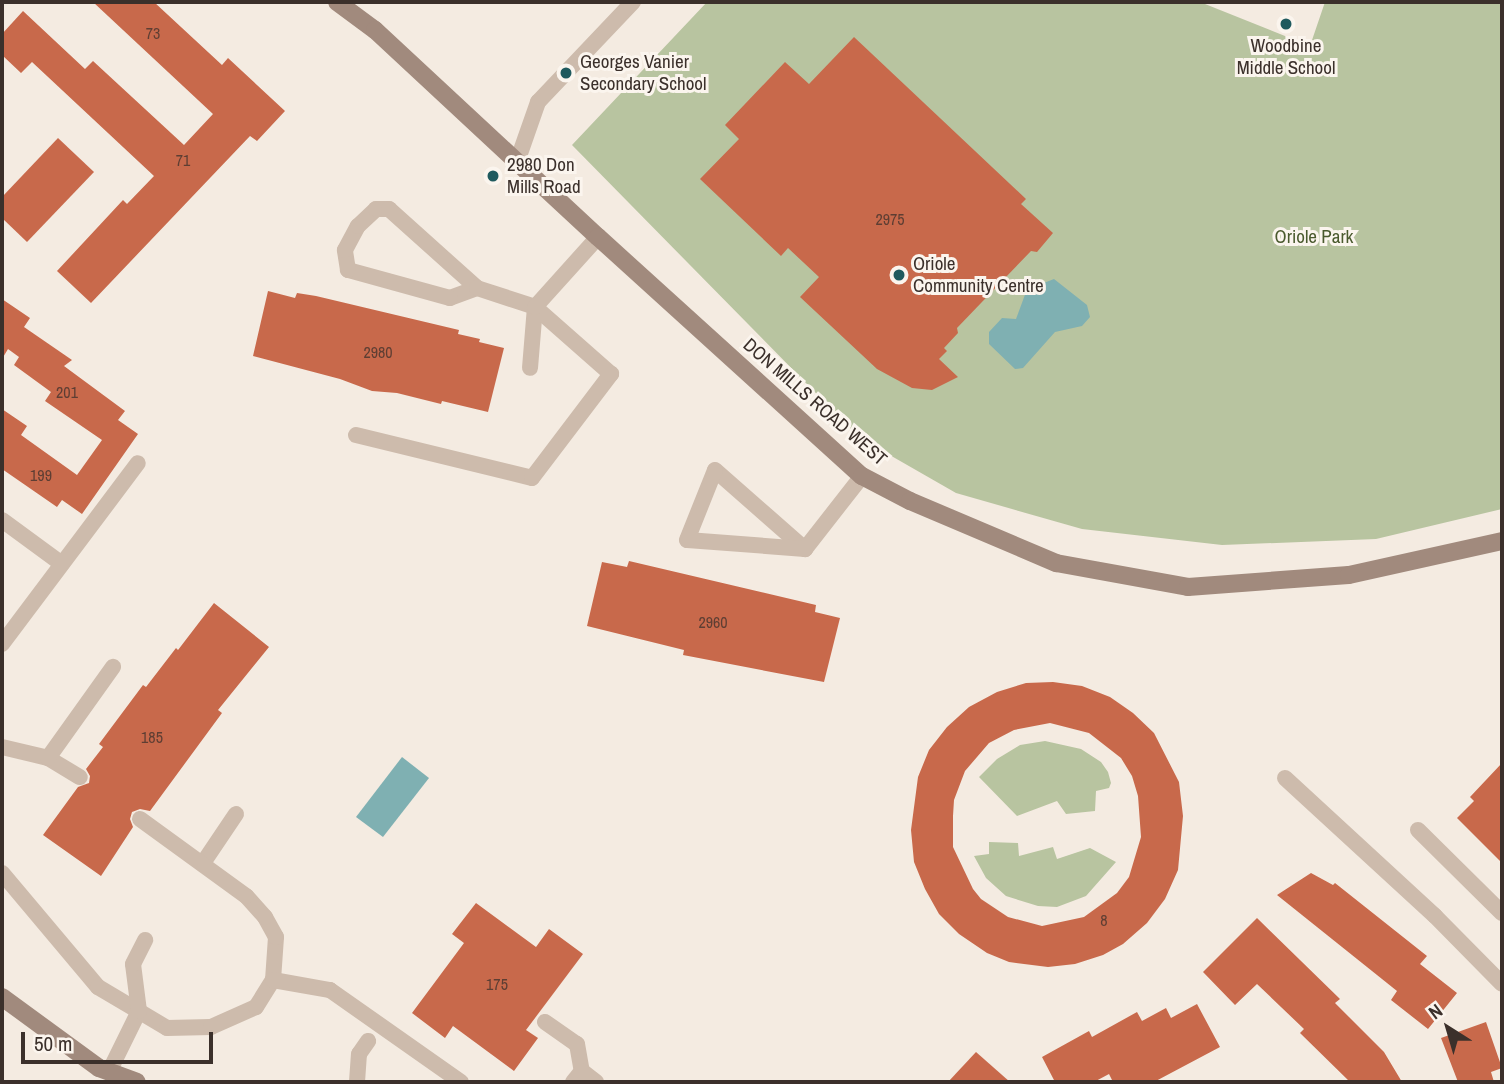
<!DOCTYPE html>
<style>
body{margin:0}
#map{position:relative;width:1504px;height:1084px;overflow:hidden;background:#f4ebe1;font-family:"Archivo Narrow",sans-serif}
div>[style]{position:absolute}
.green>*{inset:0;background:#b8c4a0}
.water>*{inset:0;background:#7fb0b2}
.building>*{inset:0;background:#c8694b}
.lane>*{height:16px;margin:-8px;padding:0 8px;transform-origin:8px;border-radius:8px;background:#cdbbac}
.secondary>*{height:18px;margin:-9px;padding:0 9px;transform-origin:9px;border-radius:9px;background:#a18a7d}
.dots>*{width:19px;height:19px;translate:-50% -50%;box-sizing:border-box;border:4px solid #fbf5ee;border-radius:50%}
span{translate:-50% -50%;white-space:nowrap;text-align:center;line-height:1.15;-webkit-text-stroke:6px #fbf5ee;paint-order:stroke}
.number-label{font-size:16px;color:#5e3e33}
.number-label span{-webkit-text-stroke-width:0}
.poi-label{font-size:19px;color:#3b302b}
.left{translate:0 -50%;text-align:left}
.park-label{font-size:19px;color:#4a5a2e}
.street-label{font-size:19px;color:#3b302b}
.frame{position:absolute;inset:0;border:4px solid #3b302b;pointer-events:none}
.north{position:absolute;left:1413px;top:993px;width:70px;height:70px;-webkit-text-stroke:5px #fbf5ee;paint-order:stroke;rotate:323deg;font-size:19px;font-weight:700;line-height:28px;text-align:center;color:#3b302b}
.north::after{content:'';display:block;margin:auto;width:24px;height:32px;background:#3b302b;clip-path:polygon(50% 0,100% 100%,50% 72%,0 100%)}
.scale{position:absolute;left:21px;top:1032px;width:192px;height:32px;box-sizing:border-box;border:4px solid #3b302b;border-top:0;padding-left:9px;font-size:21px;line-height:24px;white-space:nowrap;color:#3b302b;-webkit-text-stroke:5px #fbf5ee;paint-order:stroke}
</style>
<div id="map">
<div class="green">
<div style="clip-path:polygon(707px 2px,1200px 2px,1310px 46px,1325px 2px,1502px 2px,1502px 509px,1376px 539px,1222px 545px,1082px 529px,956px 493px,860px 438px,572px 145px)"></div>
<div style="clip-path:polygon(1045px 741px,1081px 749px,1101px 762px,1108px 772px,1111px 783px,1109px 788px,1096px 791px,1095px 811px,1066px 814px,1057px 801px,1017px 816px,979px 777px,997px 759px,1020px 745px)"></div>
<div style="clip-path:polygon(989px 842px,1018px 843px,1019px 856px,1053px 847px,1057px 859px,1090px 848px,1116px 862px,1086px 896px,1057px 907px,1038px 906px,1006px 896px,986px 878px,974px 856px,989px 854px)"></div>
</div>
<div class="water">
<div style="clip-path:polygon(1054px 279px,1087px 305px,1090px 317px,1082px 326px,1055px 332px,1023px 368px,1015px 369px,989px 344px,989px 332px,1002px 318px,1016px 319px,1026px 292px,1030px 293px,1036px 286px)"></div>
<div style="clip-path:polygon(402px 757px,429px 778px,383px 837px,356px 817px)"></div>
</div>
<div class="building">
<div style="clip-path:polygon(93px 2px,154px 2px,222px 65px,228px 58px,285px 111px,257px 141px,250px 136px,91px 303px,57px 271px,123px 200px,127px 204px,154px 176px,32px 62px,21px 73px,2px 55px,2px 34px,23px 11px,85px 69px,93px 61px,184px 145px,213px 114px)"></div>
<div style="clip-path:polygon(854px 37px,1026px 199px,1021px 204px,1053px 233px,1037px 252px,1031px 251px,957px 328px,958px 333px,944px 348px,947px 351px,939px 359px,958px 377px,932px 390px,912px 388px,877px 369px,800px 297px,819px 277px,788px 248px,781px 256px,700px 179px,739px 139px,725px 125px,785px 62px,809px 84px)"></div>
<div style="clip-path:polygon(58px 138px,94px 172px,27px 242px,2px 218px,2px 197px)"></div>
<div style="clip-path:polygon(268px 291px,295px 298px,297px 293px,316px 296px,459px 330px,458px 334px,480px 339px,479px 342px,504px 348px,488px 412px,442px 401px,441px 404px,397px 393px,372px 391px,340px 379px,253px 356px)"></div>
<div style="clip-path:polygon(2px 299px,30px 318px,24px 327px,72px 360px,64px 366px,125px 411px,118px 420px,138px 434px,82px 514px,62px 500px,57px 507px,2px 469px,2px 409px,27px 426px,21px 435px,77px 475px,102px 440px,45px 401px,51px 392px,14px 365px,19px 357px,8px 349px,2px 359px)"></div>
<div style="clip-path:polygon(629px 561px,816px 605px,815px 612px,840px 618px,824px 682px,683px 655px,684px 650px,587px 626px,602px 562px,627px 567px)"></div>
<div style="clip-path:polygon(214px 603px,269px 647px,218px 710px,222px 713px,150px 811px,140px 809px,132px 812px,130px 819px,133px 827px,101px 876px,43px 835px,78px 787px,89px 783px,90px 776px,86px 769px,103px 747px,99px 744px,143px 685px,146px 687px,176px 648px,178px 650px)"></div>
<div style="clip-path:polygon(evenodd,1053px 682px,1082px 686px,1110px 697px,1133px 713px,1154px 733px,1179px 782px,1183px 816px,1178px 870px,1165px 899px,1147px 923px,1123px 944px,1103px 955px,1075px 964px,1048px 967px,1009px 962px,987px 953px,959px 934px,939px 914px,925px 889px,914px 862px,911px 830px,918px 777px,929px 750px,947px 727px,969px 707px,997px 692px,1026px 683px,1053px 682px,1050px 723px,1089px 733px,1121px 758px,1132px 776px,1138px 796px,1141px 837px,1129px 877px,1117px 893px,1084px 917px,1042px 926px,1008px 917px,981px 899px,973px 889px,953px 847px,953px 816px,954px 800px,965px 771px,989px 743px,1014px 730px,1050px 723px)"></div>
<div style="clip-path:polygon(1502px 763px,1502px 863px,1457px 818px,1474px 801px,1470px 797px)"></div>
<div style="clip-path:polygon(1311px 873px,1333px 885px,1335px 883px,1427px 956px,1420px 964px,1457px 993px,1428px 1029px,1391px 1000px,1397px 991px,1277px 895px)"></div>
<div style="clip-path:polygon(476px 903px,536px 947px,549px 929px,583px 954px,526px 1030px,538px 1038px,514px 1071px,453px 1026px,445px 1038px,412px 1013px,464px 943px,452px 934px)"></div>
<div style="clip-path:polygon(1257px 918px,1340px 999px,1335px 1003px,1384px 1052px,1402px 1082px,1350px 1082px,1300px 1033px,1304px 1029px,1257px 984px,1235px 1005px,1203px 972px)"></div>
<div style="clip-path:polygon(1197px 1004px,1220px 1047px,1154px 1082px,1113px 1082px,1109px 1074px,1094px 1082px,1055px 1082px,1042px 1057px,1089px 1031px,1092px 1037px,1137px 1012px,1142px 1021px,1166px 1008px,1171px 1018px)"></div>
<div style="clip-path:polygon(1486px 1022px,1502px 1068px,1491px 1072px,1494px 1082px,1458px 1082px,1441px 1038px)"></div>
<div style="clip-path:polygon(976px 1052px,1010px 1082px,948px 1082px)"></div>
</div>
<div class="lane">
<div style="left:517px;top:162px;width:64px;rotate:-70.7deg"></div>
<div style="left:538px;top:102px;width:138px;rotate:-46.5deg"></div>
<div style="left:477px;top:288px;width:29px;rotate:160deg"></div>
<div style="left:450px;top:298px;width:106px;rotate:-164.6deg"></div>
<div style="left:348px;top:270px;width:20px;rotate:-99deg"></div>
<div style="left:345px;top:250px;width:27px;rotate:-62deg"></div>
<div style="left:358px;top:226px;width:25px;rotate:-43deg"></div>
<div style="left:376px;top:209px;width:13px"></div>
<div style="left:389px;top:209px;width:118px;rotate:41.9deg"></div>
<div style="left:477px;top:288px;width:61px;rotate:18.1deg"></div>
<div style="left:535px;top:307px;width:61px;rotate:94.7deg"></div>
<div style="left:356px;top:435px;width:181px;rotate:13.7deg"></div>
<div style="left:532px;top:478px;width:131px;rotate:-52.8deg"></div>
<div style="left:611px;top:374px;width:101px;rotate:-138.6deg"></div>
<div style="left:535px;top:307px;width:94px;rotate:-48deg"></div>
<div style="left:715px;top:470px;width:120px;rotate:41.3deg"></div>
<div style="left:805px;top:549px;width:118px;rotate:-175.6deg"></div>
<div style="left:687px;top:540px;width:75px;rotate:-68.2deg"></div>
<div style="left:2px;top:520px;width:74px;rotate:36.3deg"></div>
<div style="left:805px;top:549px;width:93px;rotate:-52deg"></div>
<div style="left:2px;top:644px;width:226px;rotate:-53.1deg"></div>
<div style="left:2px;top:747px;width:47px;rotate:13.4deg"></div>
<div style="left:48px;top:758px;width:37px;rotate:31deg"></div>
<div style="left:48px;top:758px;width:112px;rotate:-54.5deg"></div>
<div style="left:1285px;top:778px;width:204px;rotate:42.6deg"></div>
<div style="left:1435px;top:916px;width:95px;rotate:45.4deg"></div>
<div style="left:1418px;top:830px;width:118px;rotate:44.7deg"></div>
<div style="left:203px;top:863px;width:59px;rotate:-56deg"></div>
<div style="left:2px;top:873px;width:149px;rotate:49.9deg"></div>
<div style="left:98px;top:987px;width:80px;rotate:30.7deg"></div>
<div style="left:167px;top:1028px;width:44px;rotate:-1.3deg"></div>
<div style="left:211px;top:1027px;width:49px;rotate:-24deg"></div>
<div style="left:256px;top:1007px;width:32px;rotate:-58deg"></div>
<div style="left:273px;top:980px;width:43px;rotate:-86deg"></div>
<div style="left:276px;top:937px;width:23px;rotate:-119deg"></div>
<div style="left:265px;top:917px;width:28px;rotate:-132deg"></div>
<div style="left:246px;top:896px;width:131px;rotate:-144deg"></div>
<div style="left:273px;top:980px;width:58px;rotate:10deg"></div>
<div style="left:330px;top:990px;width:160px;rotate:35.1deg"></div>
<div style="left:545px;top:1022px;width:39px;rotate:35deg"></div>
<div style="left:577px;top:1044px;width:27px;rotate:80deg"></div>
<div style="left:109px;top:1072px;width:68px;rotate:-63.8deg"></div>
<div style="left:139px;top:1011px;width:47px;rotate:-97.3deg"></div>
<div style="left:133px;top:964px;width:27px;rotate:-63deg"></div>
<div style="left:357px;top:1082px;width:28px;rotate:-86deg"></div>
<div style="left:359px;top:1054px;width:16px;rotate:-55deg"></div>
<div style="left:573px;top:1082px;width:14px;rotate:-51deg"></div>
<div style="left:582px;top:1071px;width:18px;rotate:38deg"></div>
</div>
<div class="secondary">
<div style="left:337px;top:2px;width:47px;rotate:36.4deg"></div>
<div style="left:375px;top:30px;width:304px;rotate:42.9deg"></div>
<div style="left:598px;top:237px;width:356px;rotate:42.2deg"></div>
<div style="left:862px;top:476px;width:54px;rotate:27.5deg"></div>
<div style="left:910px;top:501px;width:159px;rotate:23deg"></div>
<div style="left:1056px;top:563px;width:134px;rotate:10.3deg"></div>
<div style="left:1188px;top:587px;width:161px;rotate:-4.3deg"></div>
<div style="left:1349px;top:575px;width:157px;rotate:-12.5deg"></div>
<div style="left:2px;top:997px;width:120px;rotate:36.2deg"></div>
<div style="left:99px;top:1068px;width:40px;rotate:20.2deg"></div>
</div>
<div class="dots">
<div style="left:1286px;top:24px;background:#1f5a5e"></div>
<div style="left:566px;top:73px;background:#1f5a5e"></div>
<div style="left:493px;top:176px;background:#1f5a5e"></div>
<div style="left:899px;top:275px;background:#1f5a5e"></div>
</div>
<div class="number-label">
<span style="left:153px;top:33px">73</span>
<span style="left:183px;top:160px">71</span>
<span style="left:890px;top:219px">2975</span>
<span style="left:378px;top:352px">2980</span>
<span style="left:67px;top:392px">201</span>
<span style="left:41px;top:475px">199</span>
<span style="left:713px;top:622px">2960</span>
<span style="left:152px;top:737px">185</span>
<span style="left:1104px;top:920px">8</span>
<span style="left:497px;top:984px">175</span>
</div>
<div class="poi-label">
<span style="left:1286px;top:57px">Woodbine<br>Middle School</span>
<span class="left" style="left:580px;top:73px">Georges Vanier<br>Secondary School</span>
<span class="left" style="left:507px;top:176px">2980 Don<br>Mills Road</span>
<span class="left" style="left:913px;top:275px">Oriole<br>Community Centre</span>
</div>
<div class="park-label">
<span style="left:1314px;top:237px">Oriole Park</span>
</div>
<div class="street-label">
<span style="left:815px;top:402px;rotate:41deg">DON MILLS ROAD WEST</span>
</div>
<div class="frame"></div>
<div class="north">N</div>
<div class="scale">50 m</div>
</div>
